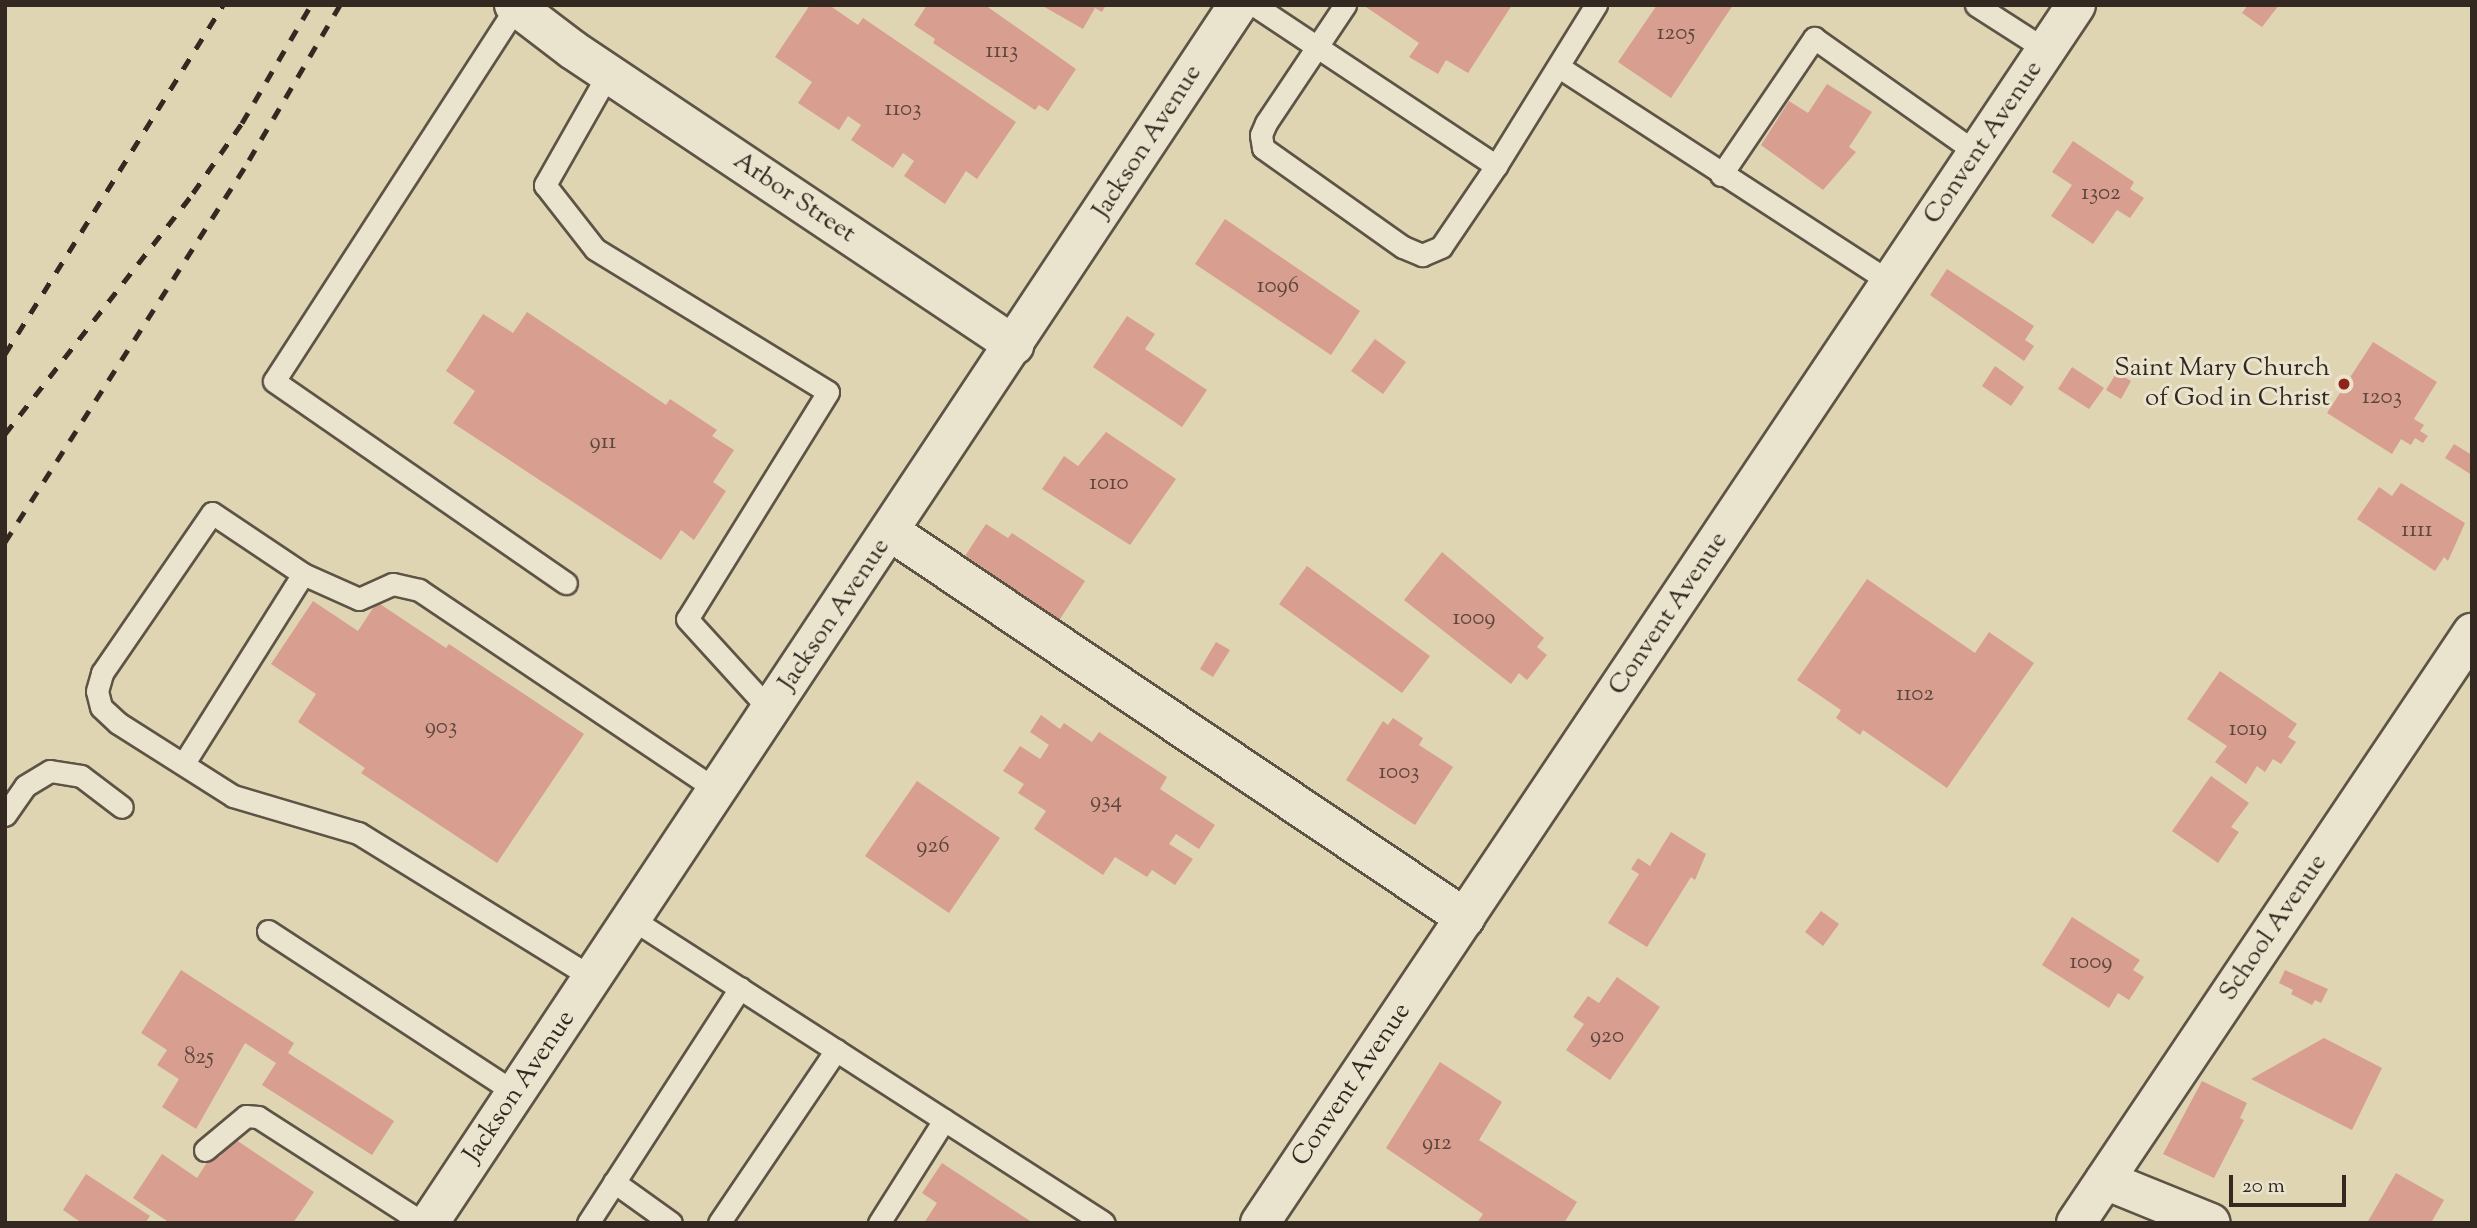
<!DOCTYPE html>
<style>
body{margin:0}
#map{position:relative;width:2477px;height:1228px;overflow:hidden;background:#dfd5b3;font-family:"Sorts Mill Goudy",serif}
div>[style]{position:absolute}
.building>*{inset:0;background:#d89e90}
.roads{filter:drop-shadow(2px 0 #5e5446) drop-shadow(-2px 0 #5e5446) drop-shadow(0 2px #5e5446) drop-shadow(0 -2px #5e5446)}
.lane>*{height:21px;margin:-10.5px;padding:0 10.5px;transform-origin:10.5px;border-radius:10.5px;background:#eae4ce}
.street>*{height:38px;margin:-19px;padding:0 19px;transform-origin:19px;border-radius:19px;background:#eae4ce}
.secondary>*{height:38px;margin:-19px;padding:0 19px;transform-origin:19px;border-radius:19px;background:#eae4ce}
.rail>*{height:5px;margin-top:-2.5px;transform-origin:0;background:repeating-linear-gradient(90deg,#332921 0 12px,transparent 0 24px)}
.dots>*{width:19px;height:19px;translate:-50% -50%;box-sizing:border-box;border:4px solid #eae4ce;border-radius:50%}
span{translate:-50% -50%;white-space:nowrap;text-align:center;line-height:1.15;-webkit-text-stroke:6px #eae4ce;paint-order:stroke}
.number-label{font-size:23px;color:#5c463d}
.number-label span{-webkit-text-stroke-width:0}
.street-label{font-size:26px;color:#332921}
.poi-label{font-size:26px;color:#332921}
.right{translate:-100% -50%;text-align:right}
.frame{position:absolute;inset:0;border:7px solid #332921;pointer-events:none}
.scale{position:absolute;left:2229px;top:1175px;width:117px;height:32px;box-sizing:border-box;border:4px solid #332921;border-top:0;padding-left:9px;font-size:21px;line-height:24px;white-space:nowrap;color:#332921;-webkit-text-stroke:5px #eae4ce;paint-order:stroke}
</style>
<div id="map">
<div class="building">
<div style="clip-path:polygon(810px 5px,829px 5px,858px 25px,863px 18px,1016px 122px,977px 179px,966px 171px,945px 204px,904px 176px,914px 161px,903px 153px,893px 168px,851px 140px,861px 125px,848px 116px,839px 130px,798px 103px,812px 82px,775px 57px)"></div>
<div style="clip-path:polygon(927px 5px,985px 5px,1076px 69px,1048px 111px,1039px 105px,1035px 110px,933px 43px,935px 39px,914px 25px)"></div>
<div style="clip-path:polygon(1041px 5px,1106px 5px,1102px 12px,1095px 8px,1083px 29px)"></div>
<div style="clip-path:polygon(1363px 5px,1512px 5px,1468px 73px,1446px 60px,1438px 74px,1409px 57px,1419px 43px)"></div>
<div style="clip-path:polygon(1657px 5px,1733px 5px,1671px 98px,1618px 62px)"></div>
<div style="clip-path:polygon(2248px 5px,2279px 5px,2262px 27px,2242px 13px)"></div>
<div style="clip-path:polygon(1827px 84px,1872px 112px,1849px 147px,1856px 152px,1823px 190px,1761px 145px,1789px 101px,1808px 113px)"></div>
<div style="clip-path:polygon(2073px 141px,2134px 182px,2130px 189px,2144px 198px,2130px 218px,2117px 210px,2093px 244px,2051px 216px,2072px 185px,2052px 172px)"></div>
<div style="clip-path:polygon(1225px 219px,1360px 311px,1331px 355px,1195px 264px)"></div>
<div style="clip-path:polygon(1947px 269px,2034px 326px,2025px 340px,2034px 346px,2024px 361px,1930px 295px)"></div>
<div style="clip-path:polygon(527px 312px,666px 405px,670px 399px,717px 430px,712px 436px,734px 450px,713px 482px,726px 491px,694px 540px,681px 530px,661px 560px,453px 423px,475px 391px,446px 371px,483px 314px,513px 333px)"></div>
<div style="clip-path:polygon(1127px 316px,1155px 334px,1145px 349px,1207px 390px,1182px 427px,1093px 367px)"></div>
<div style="clip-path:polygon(1375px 339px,1406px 362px,1383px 394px,1351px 371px)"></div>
<div style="clip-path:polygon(2373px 342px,2437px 382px,2414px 419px,2424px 425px,2420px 431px,2428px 436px,2423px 443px,2415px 438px,2411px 445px,2401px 439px,2392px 454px,2327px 413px)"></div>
<div style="clip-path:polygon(1995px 366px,2024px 387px,2011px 406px,1982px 386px)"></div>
<div style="clip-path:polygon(2072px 367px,2104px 388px,2089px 409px,2058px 389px)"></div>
<div style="clip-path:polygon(2117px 372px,2131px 381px,2121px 399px,2106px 390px)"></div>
<div style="clip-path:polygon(1106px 432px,1176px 479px,1130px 545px,1042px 489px,1064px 456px,1078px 466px)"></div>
<div style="clip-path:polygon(2454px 444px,2472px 455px,2472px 475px,2445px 458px)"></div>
<div style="clip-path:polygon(2401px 483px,2465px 523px,2448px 561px,2444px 557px,2435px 571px,2357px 519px,2379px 487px,2392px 496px)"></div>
<div style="clip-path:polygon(986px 524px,1008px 538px,1012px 533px,1085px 581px,1056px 625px,982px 576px,987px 570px,965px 556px)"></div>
<div style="clip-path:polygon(1442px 552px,1544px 638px,1537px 647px,1547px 655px,1527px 680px,1519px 673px,1511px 684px,1404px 600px)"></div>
<div style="clip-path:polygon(1307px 566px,1430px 656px,1402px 693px,1279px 604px)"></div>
<div style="clip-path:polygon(1867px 579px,1975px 653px,1989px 632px,2034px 663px,1947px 788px,1863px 730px,1860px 735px,1836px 718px,1841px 710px,1797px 680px)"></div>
<div style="clip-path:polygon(313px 601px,358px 631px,377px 602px,446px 648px,449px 644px,584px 734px,497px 863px,361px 773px,365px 768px,298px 722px,316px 694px,271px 664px)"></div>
<div style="clip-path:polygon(1216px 642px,1230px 650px,1213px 677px,1200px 669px)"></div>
<div style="clip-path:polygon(2220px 671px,2297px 724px,2288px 737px,2296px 742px,2281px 764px,2273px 759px,2265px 772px,2257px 766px,2246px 784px,2215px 762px,2227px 746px,2187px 719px)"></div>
<div style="clip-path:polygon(1041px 715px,1060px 729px,1064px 723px,1092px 742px,1099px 732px,1167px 777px,1160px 789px,1215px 825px,1199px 849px,1176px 834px,1169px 844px,1193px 859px,1175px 885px,1152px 870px,1147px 877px,1115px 857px,1103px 875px,1034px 829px,1046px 811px,1018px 793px,1024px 784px,1003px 771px,1020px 746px,1040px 759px,1049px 745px,1030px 732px)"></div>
<div style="clip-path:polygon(1393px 718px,1423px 738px,1419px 745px,1453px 767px,1415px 825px,1346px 780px,1383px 721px,1388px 725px)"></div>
<div style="clip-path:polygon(2211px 776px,2249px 803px,2231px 827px,2239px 832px,2218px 863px,2172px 831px)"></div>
<div style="clip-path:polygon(917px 781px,1000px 838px,949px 913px,865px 856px)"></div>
<div style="clip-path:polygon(1671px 832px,1706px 854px,1695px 880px,1691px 877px,1647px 947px,1608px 923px,1639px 874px,1631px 869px,1638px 858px,1650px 866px)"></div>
<div style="clip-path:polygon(1821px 911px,1839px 924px,1823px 946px,1805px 932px)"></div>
<div style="clip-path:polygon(2072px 917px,2140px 960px,2133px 970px,2144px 977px,2129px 1000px,2118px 993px,2109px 1008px,2042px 965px)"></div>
<div style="clip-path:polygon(181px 970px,294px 1043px,288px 1053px,394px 1121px,372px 1155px,262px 1085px,276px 1063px,245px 1043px,196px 1129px,162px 1107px,179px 1079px,157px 1065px,167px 1050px,141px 1033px)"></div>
<div style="clip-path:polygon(2285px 970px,2328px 989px,2321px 1003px,2315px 1000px,2312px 1005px,2291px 994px,2293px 990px,2279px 983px)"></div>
<div style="clip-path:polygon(1617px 977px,1660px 1007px,1610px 1080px,1566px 1050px,1584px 1024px,1573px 1017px,1588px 996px,1599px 1003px)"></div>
<div style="clip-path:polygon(2324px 1038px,2382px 1068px,2352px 1130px,2251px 1079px)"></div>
<div style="clip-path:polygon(1440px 1062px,1502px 1102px,1479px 1140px,1577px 1202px,1564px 1223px,1477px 1223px,1483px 1214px,1386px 1148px)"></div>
<div style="clip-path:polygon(2202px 1081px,2247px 1103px,2240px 1118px,2244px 1120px,2214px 1178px,2163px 1154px)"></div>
<div style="clip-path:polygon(233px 1138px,314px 1192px,293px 1223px,170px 1223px,133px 1198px,162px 1154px,197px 1178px,213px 1153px,220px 1157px)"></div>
<div style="clip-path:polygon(942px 1163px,1033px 1223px,924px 1223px,937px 1203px,922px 1193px)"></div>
<div style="clip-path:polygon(2396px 1173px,2444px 1200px,2431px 1223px,2367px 1223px)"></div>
<div style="clip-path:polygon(86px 1174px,150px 1216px,145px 1223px,82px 1223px,63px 1210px)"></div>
</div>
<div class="roads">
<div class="lane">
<div style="left:1254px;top:5px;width:291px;rotate:33.6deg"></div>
<div style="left:1496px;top:166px;width:190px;rotate:-58.2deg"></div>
<div style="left:1345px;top:5px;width:142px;rotate:123.8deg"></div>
<div style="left:1266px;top:123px;width:13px;rotate:113deg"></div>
<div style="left:1261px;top:135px;width:13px;rotate:81deg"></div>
<div style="left:1263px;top:148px;width:171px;rotate:35.3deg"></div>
<div style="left:1403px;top:247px;width:21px;rotate:23deg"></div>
<div style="left:1422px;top:255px;width:21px;rotate:-23deg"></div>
<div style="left:1441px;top:247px;width:98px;rotate:-55.8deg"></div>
<div style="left:1976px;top:5px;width:83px;rotate:32.7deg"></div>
<div style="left:516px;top:7px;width:445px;rotate:122.9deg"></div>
<div style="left:274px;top:381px;width:355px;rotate:34.7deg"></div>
<div style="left:1559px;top:67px;width:396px;rotate:33deg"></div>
<div style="left:608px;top:74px;width:128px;rotate:119.6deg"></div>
<div style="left:545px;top:185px;width:81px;rotate:52deg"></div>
<div style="left:595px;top:249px;width:273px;rotate:31.5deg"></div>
<div style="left:828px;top:392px;width:267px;rotate:121.8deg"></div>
<div style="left:687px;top:619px;width:125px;rotate:47.6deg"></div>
<div style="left:1721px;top:175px;width:166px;rotate:-55.8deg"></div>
<div style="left:1814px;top:38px;width:199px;rotate:35.2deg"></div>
<div style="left:184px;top:763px;width:223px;rotate:-57.8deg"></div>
<div style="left:5px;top:815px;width:35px;rotate:-55deg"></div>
<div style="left:25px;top:786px;width:29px;rotate:-31deg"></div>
<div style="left:50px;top:771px;width:31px;rotate:9deg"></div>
<div style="left:81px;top:776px;width:51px;rotate:37.1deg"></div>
<div style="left:632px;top:919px;width:561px;rotate:32.78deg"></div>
<div style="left:268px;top:931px;width:296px;rotate:33.2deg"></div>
<div style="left:593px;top:978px;width:276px;rotate:-148.3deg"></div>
<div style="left:358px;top:833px;width:130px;rotate:-163.5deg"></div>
<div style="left:233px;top:796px;width:136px;rotate:-147.6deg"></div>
<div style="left:118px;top:723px;width:23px;rotate:-137deg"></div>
<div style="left:101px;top:707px;width:16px;rotate:-104deg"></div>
<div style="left:97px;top:691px;width:19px;rotate:-74deg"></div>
<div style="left:102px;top:673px;width:194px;rotate:-55.5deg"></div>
<div style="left:212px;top:513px;width:110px;rotate:33.8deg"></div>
<div style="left:303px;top:574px;width:61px;rotate:24.1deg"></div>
<div style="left:359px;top:599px;width:37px;rotate:-24deg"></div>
<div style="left:393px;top:584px;width:27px;rotate:13deg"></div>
<div style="left:419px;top:590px;width:360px;rotate:33.9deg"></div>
<div style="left:205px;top:1150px;width:53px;rotate:-39.7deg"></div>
<div style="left:246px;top:1116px;width:12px;rotate:5deg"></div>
<div style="left:258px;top:1117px;width:196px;rotate:32.7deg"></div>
<div style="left:614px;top:1182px;width:70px;rotate:35.7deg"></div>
<div style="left:588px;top:1223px;width:280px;rotate:-57.1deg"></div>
<div style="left:719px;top:1223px;width:209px;rotate:-55.9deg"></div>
<div style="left:879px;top:1223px;width:122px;rotate:-57.7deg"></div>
</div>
<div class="street">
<div style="left:514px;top:5px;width:74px;rotate:37.3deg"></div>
<div style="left:573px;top:50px;width:531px;rotate:33.78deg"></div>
<div style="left:891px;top:532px;width:692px;rotate:33.92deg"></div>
<div style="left:2105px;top:1180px;width:114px;rotate:22.1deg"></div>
<div style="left:2076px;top:1223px;width:711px;rotate:-56.13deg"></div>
</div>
<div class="secondary">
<div style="left:429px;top:1223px;width:1462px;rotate:-56.41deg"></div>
<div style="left:1260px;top:1223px;width:1466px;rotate:-56.18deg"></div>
</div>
</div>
<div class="rail">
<div style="left:5px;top:354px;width:411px;rotate:-58deg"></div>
<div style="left:5px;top:434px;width:306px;rotate:-52deg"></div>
<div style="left:193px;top:193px;width:85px;rotate:-55deg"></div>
<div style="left:242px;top:123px;width:137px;rotate:-59.7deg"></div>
<div style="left:5px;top:542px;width:453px;rotate:-57.4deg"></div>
<div style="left:249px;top:160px;width:180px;rotate:-59.6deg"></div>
</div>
<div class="dots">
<div style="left:2344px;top:384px;background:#8f2418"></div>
</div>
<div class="number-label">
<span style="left:1676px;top:34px">1205</span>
<span style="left:1002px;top:52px">1113</span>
<span style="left:903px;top:110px">1103</span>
<span style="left:2101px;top:194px">1302</span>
<span style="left:1278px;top:287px">1096</span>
<span style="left:2382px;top:398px">1203</span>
<span style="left:603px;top:443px">911</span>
<span style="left:1109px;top:484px">1010</span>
<span style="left:2417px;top:531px">1111</span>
<span style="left:1474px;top:619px">1009</span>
<span style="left:1915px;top:695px">1102</span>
<span style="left:441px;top:728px">903</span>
<span style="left:2248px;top:730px">1019</span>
<span style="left:1399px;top:773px">1003</span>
<span style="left:1106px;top:802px">934</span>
<span style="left:933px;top:847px">926</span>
<span style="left:2091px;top:963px">1009</span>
<span style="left:1607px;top:1037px">920</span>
<span style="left:199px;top:1058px">825</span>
<span style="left:1437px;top:1144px">912</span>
</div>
<div class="street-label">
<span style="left:1148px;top:142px;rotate:-57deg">Jackson Avenue</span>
<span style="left:1984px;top:143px;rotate:-56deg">Convent Avenue</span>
<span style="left:794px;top:198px;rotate:34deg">Arbor Street</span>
<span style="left:1669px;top:614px;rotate:-56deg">Convent Avenue</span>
<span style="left:835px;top:615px;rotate:-56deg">Jackson Avenue</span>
<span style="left:2274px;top:928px;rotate:-56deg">School Avenue</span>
<span style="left:1352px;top:1085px;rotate:-56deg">Convent Avenue</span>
<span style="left:520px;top:1087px;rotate:-56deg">Jackson Avenue</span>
</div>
<div class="poi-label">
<span class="right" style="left:2330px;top:384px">Saint Mary Church<br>of God in Christ</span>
</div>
<div class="frame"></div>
<div class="scale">20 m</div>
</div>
